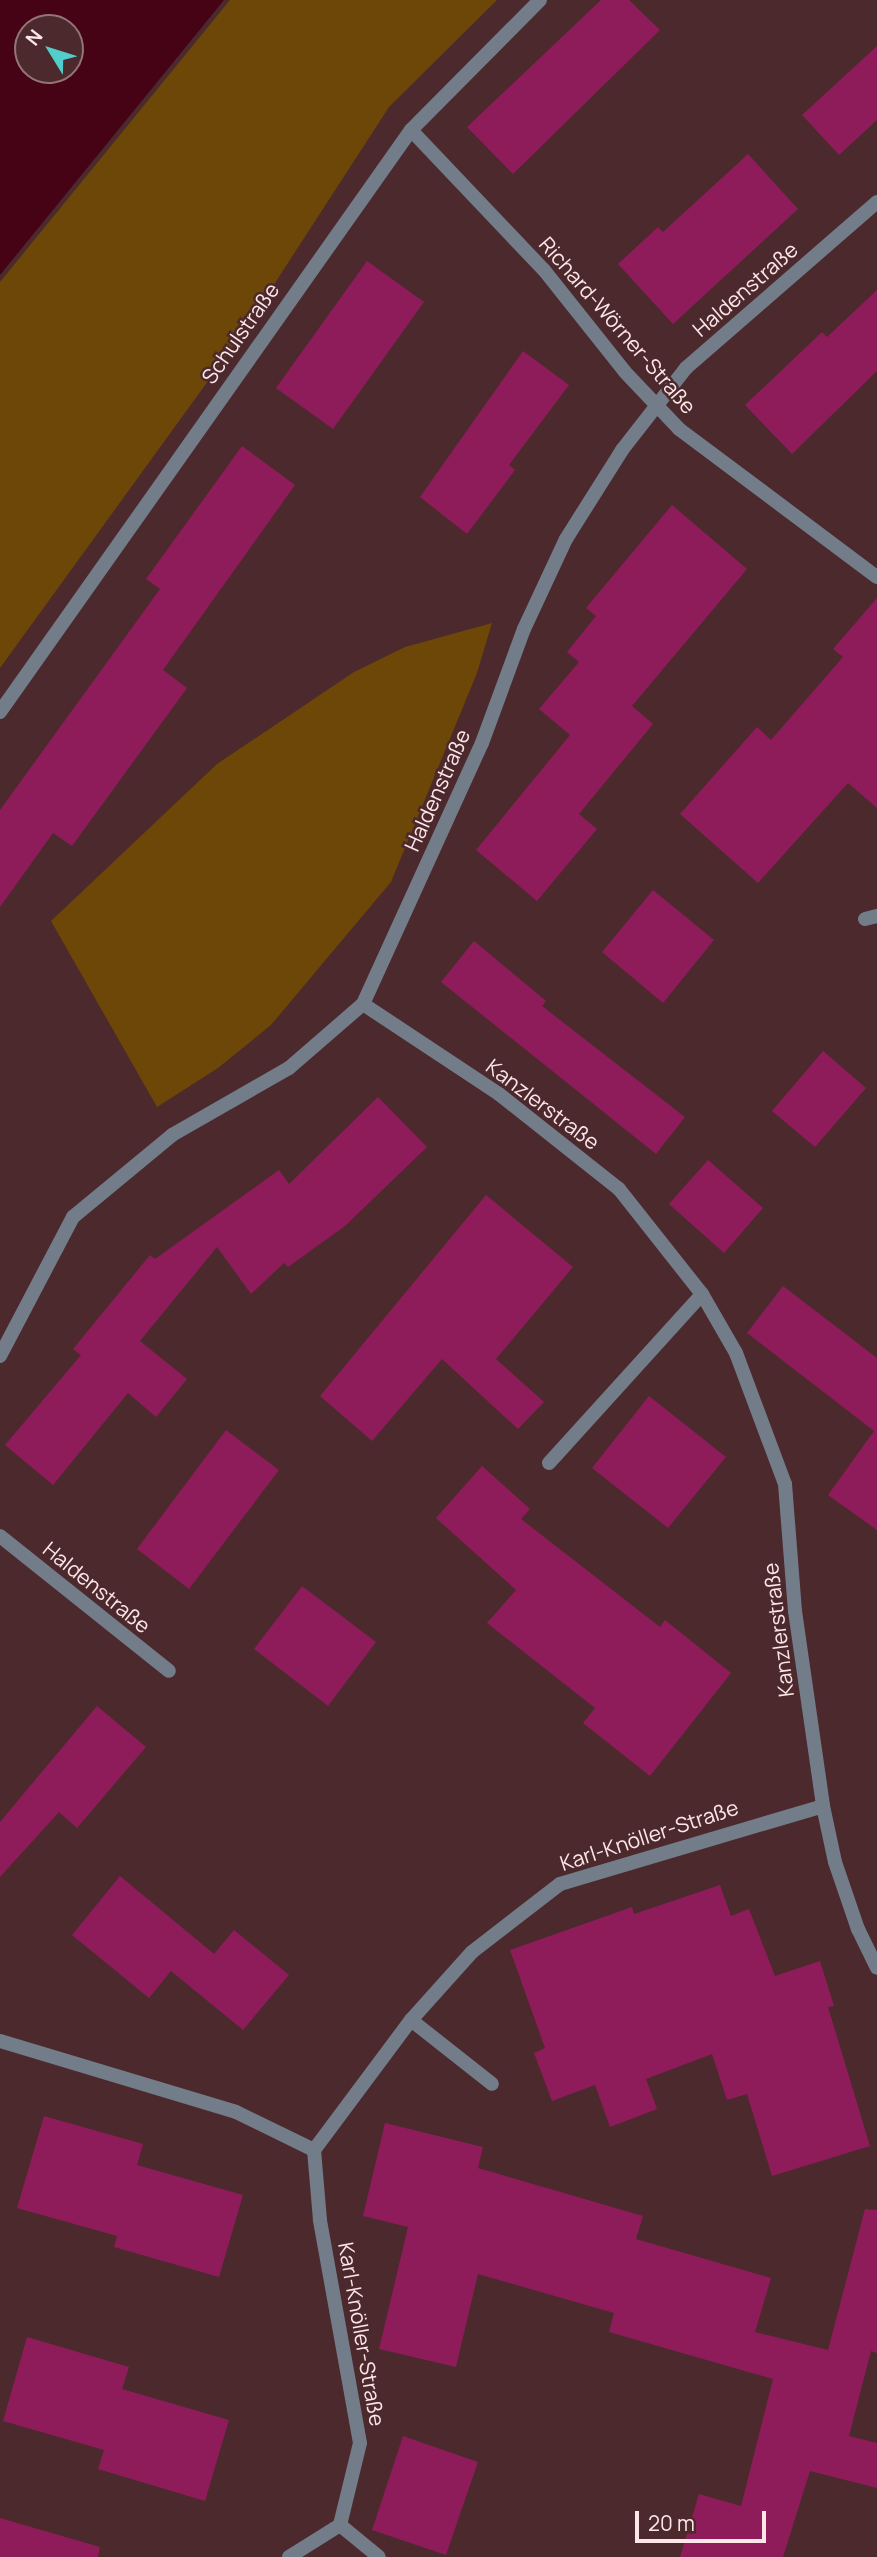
<!DOCTYPE html>
<meta charset="utf-8">
<style>
body{margin:0}
#map{position:relative;width:877px;height:2557px;overflow:hidden;background:#4b292d;font-family:Manrope,sans-serif}
div>[style]{position:absolute}
.green>*{inset:0;background:#6d4707}
.water>*{inset:0;background:#450315}
.building>*{inset:0;background:#8f1c5a}
.street>*{height:14px;margin:-7px;padding:0 7px;transform-origin:7px;border-radius:7px;background:#737d8a}
span{translate:-50% -50%;white-space:nowrap;text-align:center;line-height:1.15;-webkit-text-stroke:5px #4b292d;paint-order:stroke}
.street-label{font-size:21px;color:#fee6e8}
.north{position:absolute;left:14px;top:14px;width:70px;height:70px;box-sizing:border-box;background:#4b292d;border:2px solid #937578;border-radius:50%;rotate:308deg;font-size:19px;font-weight:700;line-height:28px;text-align:center;color:#fee6e8}
.north::after{content:'';display:block;margin:auto;width:24px;height:32px;background:#53cdca;clip-path:polygon(50% 0,100% 100%,50% 72%,0 100%)}
.scale{position:absolute;left:635px;top:2511px;width:131px;height:32px;box-sizing:border-box;border:4px solid #fee6e8;border-top:0;padding-left:9px;font-size:21px;line-height:24px;white-space:nowrap;color:#fee6e8;-webkit-text-stroke:5px #4b292d;paint-order:stroke}
</style>
<div id="map">
<div class="green">
<div style="clip-path:polygon(230px 0,497px 0,389px 107px,240px 337px,0 668px,0 282px)"></div>
<div style="clip-path:polygon(492px 623px,477px 673px,391px 882px,271px 1025px,218px 1068px,157px 1107px,51px 921px,217px 764px,354px 672px,405px 647px)"></div>
</div>
<div class="water">
<div style="clip-path:polygon(evenodd,0 0,224px 0,0 275px,0 0,28px 28px,70px 28px,70px 70px,28px 70px,28px 28px)"></div>
</div>
<div class="building">
<div style="clip-path:polygon(601px 0,629px 0,660px 30px,513px 174px,467px 127px)"></div>
<div style="clip-path:polygon(877px 46px,877px 120px,839px 155px,802px 115px)"></div>
<div style="clip-path:polygon(748px 154px,798px 209px,673px 324px,618px 264px,658px 227px,663px 232px)"></div>
<div style="clip-path:polygon(367px 261px,424px 302px,333px 429px,276px 388px)"></div>
<div style="clip-path:polygon(877px 290px,877px 371px,792px 454px,745px 405px,822px 332px,827px 337px)"></div>
<div style="clip-path:polygon(523px 351px,569px 385px,509px 465px,515px 470px,467px 534px,420px 497px)"></div>
<div style="clip-path:polygon(242px 446px,295px 485px,163px 670px,187px 688px,72px 846px,53px 833px,0 907px,0 810px,160px 589px,146px 579px)"></div>
<div style="clip-path:polygon(672px 505px,747px 569px,632px 706px,653px 724px,579px 814px,597px 829px,537px 901px,476px 850px,570px 735px,539px 709px,579px 662px,567px 652px,596px 616px,586px 608px)"></div>
<div style="clip-path:polygon(877px 598px,877px 808px,848px 783px,758px 883px,680px 814px,757px 727px,771px 740px,843px 657px,833px 649px)"></div>
<div style="clip-path:polygon(653px 890px,714px 940px,663px 1003px,602px 952px)"></div>
<div style="clip-path:polygon(474px 941px,546px 1001px,542px 1006px,685px 1117px,656px 1154px,441px 982px)"></div>
<div style="clip-path:polygon(823px 1051px,866px 1088px,815px 1147px,772px 1111px)"></div>
<div style="clip-path:polygon(378px 1097px,427px 1147px,345px 1226px,288px 1267px,284px 1263px,251px 1294px,217px 1247px,140px 1341px,187px 1379px,156px 1417px,128px 1393px,53px 1485px,5px 1445px,81px 1355px,73px 1349px,150px 1255px,155px 1259px,279px 1170px,289px 1184px)"></div>
<div style="clip-path:polygon(708px 1160px,763px 1208px,724px 1253px,669px 1204px)"></div>
<div style="clip-path:polygon(486px 1195px,573px 1267px,496px 1359px,544px 1402px,518px 1429px,442px 1359px,372px 1441px,320px 1396px)"></div>
<div style="clip-path:polygon(783px 1286px,877px 1358px,877px 1530px,828px 1495px,874px 1431px,747px 1333px)"></div>
<div style="clip-path:polygon(649px 1396px,726px 1457px,668px 1528px,592px 1468px)"></div>
<div style="clip-path:polygon(226px 1430px,279px 1470px,189px 1589px,137px 1549px)"></div>
<div style="clip-path:polygon(482px 1466px,530px 1509px,521px 1519px,660px 1627px,665px 1620px,731px 1673px,650px 1776px,583px 1723px,595px 1708px,487px 1623px,516px 1590px,436px 1518px)"></div>
<div style="clip-path:polygon(302px 1586px,376px 1642px,328px 1706px,254px 1649px)"></div>
<div style="clip-path:polygon(97px 1706px,146px 1747px,77px 1828px,59px 1812px,0 1877px,0 1822px)"></div>
<div style="clip-path:polygon(120px 1876px,214px 1954px,234px 1930px,289px 1975px,243px 2030px,171px 1971px,149px 1998px,72px 1935px)"></div>
<div style="clip-path:polygon(720px 1885px,731px 1916px,749px 1909px,775px 1976px,820px 1961px,834px 2006px,828px 2007px,870px 2146px,772px 2176px,747px 2094px,727px 2100px,712px 2054px,646px 2079px,657px 2109px,610px 2127px,595px 2085px,552px 2101px,534px 2053px,545px 2048px,510px 1950px,632px 1907px,634px 1914px)"></div>
<div style="clip-path:polygon(44px 2116px,143px 2144px,137px 2165px,243px 2195px,219px 2277px,114px 2247px,117px 2236px,17px 2208px)"></div>
<div style="clip-path:polygon(385px 2123px,483px 2147px,478px 2168px,643px 2216px,636px 2239px,771px 2278px,755px 2332px,828px 2350px,865px 2209px,877px 2210px,877px 2353px,871px 2351px,849px 2436px,877px 2443px,877px 2488px,810px 2471px,783px 2557px,680px 2557px,699px 2494px,741px 2506px,773px 2379px,609px 2332px,614px 2313px,478px 2274px,456px 2367px,379px 2349px,408px 2227px,363px 2216px)"></div>
<div style="clip-path:polygon(27px 2337px,129px 2367px,122px 2389px,229px 2420px,205px 2501px,98px 2469px,104px 2450px,3px 2421px)"></div>
<div style="clip-path:polygon(403px 2436px,478px 2462px,446px 2555px,372px 2530px)"></div>
<div style="clip-path:polygon(0 2518px,100px 2547px,98px 2557px,0 2557px)"></div>
</div>
<div class="street">
<div style="left:411px;top:130px;width:193px;rotate:46.5deg"></div>
<div style="left:544px;top:270px;width:130px;rotate:51.5deg"></div>
<div style="left:625px;top:372px;width:79px;rotate:46.5deg"></div>
<div style="left:679px;top:429px;width:247px;rotate:36.8deg"></div>
<div style="left:0;top:712px;width:712px;rotate:-54.77deg"></div>
<div style="left:411px;top:130px;width:183px;rotate:-45.2deg"></div>
<div style="left:865px;top:919px;width:12px;rotate:-14deg"></div>
<div style="left:363px;top:1004px;width:163px;rotate:33.5deg"></div>
<div style="left:499px;top:1094px;width:153px;rotate:38.4deg"></div>
<div style="left:619px;top:1189px;width:134px;rotate:51.7deg"></div>
<div style="left:702px;top:1294px;width:68px;rotate:60deg"></div>
<div style="left:736px;top:1353px;width:140px;rotate:69.5deg"></div>
<div style="left:785px;top:1484px;width:127px;rotate:85.5deg"></div>
<div style="left:795px;top:1611px;width:197px;rotate:81.8deg"></div>
<div style="left:823px;top:1806px;width:57px;rotate:77.9deg"></div>
<div style="left:835px;top:1862px;width:71px;rotate:71.1deg"></div>
<div style="left:858px;top:1929px;width:43px;rotate:64deg"></div>
<div style="left:0;top:1356px;width:157px;rotate:-62.3deg"></div>
<div style="left:73px;top:1217px;width:129px;rotate:-39.6deg"></div>
<div style="left:172px;top:1135px;width:135px;rotate:-29.8deg"></div>
<div style="left:289px;top:1068px;width:98px;rotate:-40.9deg"></div>
<div style="left:363px;top:1004px;width:287px;rotate:-65.5deg"></div>
<div style="left:482px;top:743px;width:121px;rotate:-69.8deg"></div>
<div style="left:524px;top:629px;width:99px;rotate:-65deg"></div>
<div style="left:566px;top:539px;width:105px;rotate:-57.8deg"></div>
<div style="left:622px;top:450px;width:104px;rotate:-52deg"></div>
<div style="left:686px;top:368px;width:253px;rotate:-41deg"></div>
<div style="left:549px;top:1463px;width:228px;rotate:-47.8deg"></div>
<div style="left:0;top:1536px;width:216px;rotate:38.6deg"></div>
<div style="left:411px;top:2020px;width:103px;rotate:38.3deg"></div>
<div style="left:0;top:2041px;width:246px;rotate:16.7deg"></div>
<div style="left:236px;top:2112px;width:87px;rotate:26deg"></div>
<div style="left:340px;top:2525px;width:50px;rotate:39.4deg"></div>
<div style="left:289px;top:2557px;width:60px;rotate:-32.1deg"></div>
<div style="left:340px;top:2525px;width:84px;rotate:-76.3deg"></div>
<div style="left:360px;top:2443px;width:227px;rotate:-100.2deg"></div>
<div style="left:320px;top:2220px;width:70px;rotate:-94.9deg"></div>
<div style="left:314px;top:2150px;width:162px;rotate:-53.3deg"></div>
<div style="left:411px;top:2020px;width:91px;rotate:-48.1deg"></div>
<div style="left:472px;top:1952px;width:111px;rotate:-37.7deg"></div>
<div style="left:560px;top:1884px;width:274px;rotate:-16.5deg"></div>
</div>
<div class="street-label">
<span style="left:745px;top:289px;rotate:-41deg">Haldenstraße</span>
<span style="left:618px;top:325px;rotate:49deg">Richard-Wörner-Straße</span>
<span style="left:240px;top:333px;rotate:-55deg">Schulstraße</span>
<span style="left:437px;top:790px;rotate:-66deg">Haldenstraße</span>
<span style="left:543px;top:1104px;rotate:37deg">Kanzlerstraße</span>
<span style="left:97px;top:1587px;rotate:39deg">Haldenstraße</span>
<span style="left:778px;top:1630px;rotate:-97deg">Kanzlerstraße</span>
<span style="left:649px;top:1835px;rotate:-18deg">Karl-Knöller-Straße</span>
<span style="left:362px;top:2334px;rotate:80deg">Karl-Knöller-Straße</span>
</div>
<div class="north">N</div>
<div class="scale">20 m</div>
</div>
